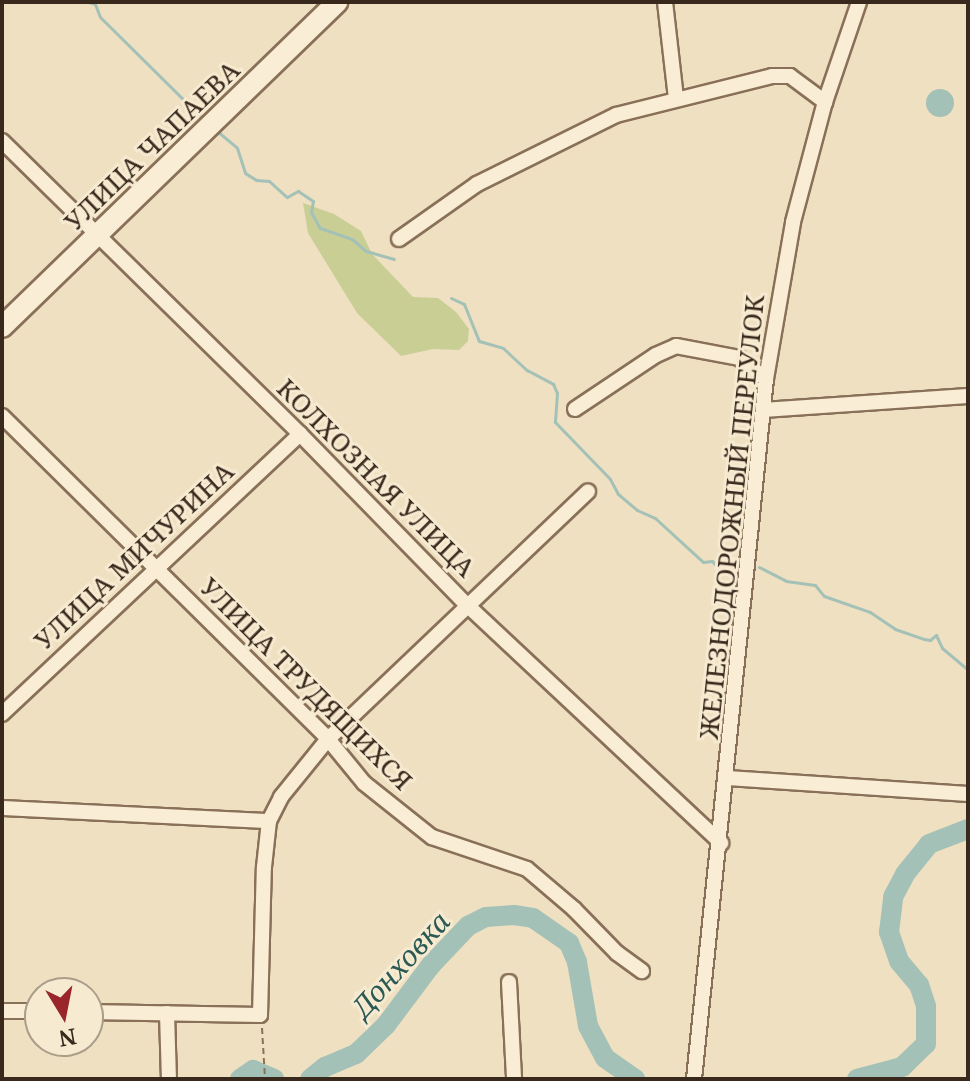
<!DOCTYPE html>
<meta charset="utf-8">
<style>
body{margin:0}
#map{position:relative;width:970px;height:1081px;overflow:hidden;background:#efe0c1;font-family:"Noto Serif",serif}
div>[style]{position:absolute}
.green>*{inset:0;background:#c9ce95}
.water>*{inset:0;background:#a4c1b8}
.round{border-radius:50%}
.stream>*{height:3px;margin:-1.5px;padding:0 1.5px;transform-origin:1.5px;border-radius:1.5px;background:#a4c1b8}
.river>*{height:20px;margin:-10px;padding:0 10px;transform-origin:10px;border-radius:10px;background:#a4c1b8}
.path>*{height:2px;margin-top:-1px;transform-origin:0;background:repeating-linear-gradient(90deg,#897058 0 6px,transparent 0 10px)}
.roads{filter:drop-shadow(2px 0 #897058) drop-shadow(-2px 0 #897058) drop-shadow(0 2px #897058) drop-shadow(0 -2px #897058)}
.street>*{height:14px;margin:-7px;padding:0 7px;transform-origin:7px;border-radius:7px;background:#faedd5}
.secondary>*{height:20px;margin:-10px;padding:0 10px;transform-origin:10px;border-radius:10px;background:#faedd5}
span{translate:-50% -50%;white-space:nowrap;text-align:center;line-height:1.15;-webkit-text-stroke:6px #f6ead1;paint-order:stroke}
.street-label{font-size:26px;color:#39291d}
.water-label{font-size:28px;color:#2b5954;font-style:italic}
.frame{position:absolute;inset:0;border:4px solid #39291d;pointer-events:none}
.north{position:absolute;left:24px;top:977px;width:80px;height:80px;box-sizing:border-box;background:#f6ead1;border:2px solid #aa9d89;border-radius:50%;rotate:170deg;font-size:22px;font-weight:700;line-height:32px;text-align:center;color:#39291d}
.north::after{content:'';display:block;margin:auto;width:28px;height:36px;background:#9a262c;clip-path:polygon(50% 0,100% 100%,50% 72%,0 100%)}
</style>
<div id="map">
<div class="green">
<div style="clip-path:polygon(303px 203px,334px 214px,361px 231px,372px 254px,413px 297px,438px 298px,456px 312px,469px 329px,468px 341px,459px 350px,433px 349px,401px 356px,357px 313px,308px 233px)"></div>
</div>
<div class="water">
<div class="round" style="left:926px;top:89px;width:28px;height:28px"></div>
</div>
<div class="stream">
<div style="left:88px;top:2px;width:7px;rotate:16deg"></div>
<div style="left:95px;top:4px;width:14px;rotate:69deg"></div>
<div style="left:100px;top:17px;width:148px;rotate:44.7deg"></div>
<div style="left:217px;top:131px;width:26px;rotate:40deg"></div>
<div style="left:237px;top:148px;width:26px;rotate:72deg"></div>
<div style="left:245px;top:173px;width:13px;rotate:32deg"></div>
<div style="left:256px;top:180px;width:13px;rotate:4deg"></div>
<div style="left:269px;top:181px;width:24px;rotate:42deg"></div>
<div style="left:287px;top:197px;width:13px;rotate:-29deg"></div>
<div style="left:298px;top:191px;width:18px;rotate:34deg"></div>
<div style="left:313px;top:201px;width:11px;rotate:100deg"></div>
<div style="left:311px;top:212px;width:18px;rotate:61deg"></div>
<div style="left:320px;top:228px;width:34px;rotate:19deg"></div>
<div style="left:352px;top:239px;width:18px;rotate:41deg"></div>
<div style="left:366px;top:251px;width:29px;rotate:16deg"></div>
<div style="left:451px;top:298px;width:14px;rotate:25deg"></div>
<div style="left:464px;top:304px;width:40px;rotate:68deg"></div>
<div style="left:479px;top:341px;width:25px;rotate:16deg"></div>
<div style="left:503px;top:348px;width:33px;rotate:43deg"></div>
<div style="left:527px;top:370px;width:30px;rotate:28deg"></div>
<div style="left:553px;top:384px;width:10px;rotate:66deg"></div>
<div style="left:557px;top:393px;width:29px;rotate:94deg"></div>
<div style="left:555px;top:422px;width:79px;rotate:46deg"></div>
<div style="left:610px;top:479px;width:17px;rotate:62deg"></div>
<div style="left:618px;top:494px;width:25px;rotate:40deg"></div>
<div style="left:637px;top:510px;width:20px;rotate:24deg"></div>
<div style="left:655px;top:518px;width:65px;rotate:42.5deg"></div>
<div style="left:703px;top:562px;width:9px;rotate:-6deg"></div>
<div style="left:712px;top:561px;width:11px;rotate:49deg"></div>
<div style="left:719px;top:569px;width:9px;rotate:13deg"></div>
<div style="left:728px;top:571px;width:14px;rotate:-25deg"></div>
<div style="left:759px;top:567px;width:30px;rotate:27deg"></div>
<div style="left:786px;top:581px;width:29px;rotate:8deg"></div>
<div style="left:815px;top:585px;width:14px;rotate:51deg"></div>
<div style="left:824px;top:596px;width:49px;rotate:19.2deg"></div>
<div style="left:870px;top:612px;width:30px;rotate:34deg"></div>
<div style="left:895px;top:629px;width:31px;rotate:19deg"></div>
<div style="left:924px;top:639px;width:6px;rotate:9deg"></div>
<div style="left:930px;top:640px;width:8px;rotate:-40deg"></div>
<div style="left:936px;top:635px;width:14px;rotate:65deg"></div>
<div style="left:942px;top:648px;width:34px;rotate:40deg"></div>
</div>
<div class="river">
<div style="left:240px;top:1079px;width:16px;rotate:-35deg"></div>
<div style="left:253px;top:1070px;width:23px;rotate:23deg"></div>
<div style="left:310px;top:1079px;width:19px;rotate:-39deg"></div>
<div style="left:325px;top:1067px;width:34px;rotate:-23deg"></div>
<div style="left:356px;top:1054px;width:42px;rotate:-44deg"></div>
<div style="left:386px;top:1025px;width:75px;rotate:-53.1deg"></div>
<div style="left:431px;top:965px;width:54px;rotate:-46.5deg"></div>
<div style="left:468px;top:926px;width:20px;rotate:-27deg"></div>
<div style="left:486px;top:917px;width:28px;rotate:-4deg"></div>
<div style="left:514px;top:915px;width:19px;rotate:9deg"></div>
<div style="left:533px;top:918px;width:44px;rotate:34.8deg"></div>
<div style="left:569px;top:943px;width:21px;rotate:67deg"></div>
<div style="left:577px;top:962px;width:65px;rotate:80.2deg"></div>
<div style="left:588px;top:1026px;width:36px;rotate:62deg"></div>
<div style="left:605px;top:1058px;width:37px;rotate:35deg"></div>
<div style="left:857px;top:1079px;width:47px;rotate:-14.9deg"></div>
<div style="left:902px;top:1067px;width:33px;rotate:-44deg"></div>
<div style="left:926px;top:1044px;width:38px;rotate:-90deg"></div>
<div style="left:926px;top:1006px;width:22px;rotate:-108deg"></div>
<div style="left:919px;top:985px;width:31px;rotate:-130deg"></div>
<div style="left:899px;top:961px;width:31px;rotate:-109deg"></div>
<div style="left:889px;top:932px;width:35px;rotate:-83deg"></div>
<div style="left:893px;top:897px;width:26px;rotate:-62deg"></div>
<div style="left:905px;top:874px;width:38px;rotate:-51deg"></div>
<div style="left:929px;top:844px;width:42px;rotate:-21deg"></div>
</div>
<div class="path">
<div style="left:262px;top:1028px;width:51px;rotate:86.6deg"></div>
</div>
<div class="roads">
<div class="street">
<div style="left:665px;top:2px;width:97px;rotate:83.5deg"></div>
<div style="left:2px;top:141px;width:418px;rotate:44.5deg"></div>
<div style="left:300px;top:434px;width:240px;rotate:45.7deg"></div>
<div style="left:468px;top:606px;width:347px;rotate:43.1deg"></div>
<div style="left:399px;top:239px;width:95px;rotate:-35.2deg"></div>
<div style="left:477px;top:184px;width:155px;rotate:-26.4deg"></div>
<div style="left:616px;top:115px;width:161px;rotate:-14deg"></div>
<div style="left:772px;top:76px;width:18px"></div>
<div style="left:790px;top:76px;width:44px;rotate:36.6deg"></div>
<div style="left:575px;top:409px;width:97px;rotate:-33.7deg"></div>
<div style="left:656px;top:355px;width:22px;rotate:-24deg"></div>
<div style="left:676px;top:346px;width:64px;rotate:10.8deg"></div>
<div style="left:739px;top:358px;width:34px;rotate:38deg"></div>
<div style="left:763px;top:410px;width:205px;rotate:-3.9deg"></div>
<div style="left:2px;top:416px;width:459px;rotate:44.7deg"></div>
<div style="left:328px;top:739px;width:57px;rotate:50.7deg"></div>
<div style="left:364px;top:783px;width:87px;rotate:38.5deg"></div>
<div style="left:432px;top:837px;width:100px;rotate:18.6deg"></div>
<div style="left:527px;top:869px;width:62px;rotate:40.4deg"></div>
<div style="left:574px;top:909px;width:62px;rotate:45.7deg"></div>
<div style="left:617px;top:953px;width:31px;rotate:36deg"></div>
<div style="left:2px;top:714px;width:409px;rotate:-43.2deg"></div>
<div style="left:727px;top:778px;width:242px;rotate:3.8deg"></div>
<div style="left:2px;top:808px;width:267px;rotate:2.8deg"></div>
<div style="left:509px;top:982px;width:97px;rotate:87deg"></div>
<div style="left:2px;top:1011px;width:38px"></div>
<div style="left:88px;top:1012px;width:172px;rotate:1deg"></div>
<div style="left:260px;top:1015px;width:148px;rotate:-88.5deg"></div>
<div style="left:264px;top:867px;width:46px;rotate:-83.8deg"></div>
<div style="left:269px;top:821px;width:27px;rotate:-63deg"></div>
<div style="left:281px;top:797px;width:75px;rotate:-51deg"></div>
<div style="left:328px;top:739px;width:359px;rotate:-43.6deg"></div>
<div style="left:167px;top:1013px;width:66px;rotate:88.3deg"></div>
<div style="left:694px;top:1079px;width:704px;rotate:-84.13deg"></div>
<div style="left:766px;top:379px;width:159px;rotate:-80.2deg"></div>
<div style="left:793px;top:222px;width:124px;rotate:-75.1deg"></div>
<div style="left:825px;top:102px;width:106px;rotate:-71.2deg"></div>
</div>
<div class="secondary">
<div style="left:2px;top:327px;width:467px;rotate:-44.1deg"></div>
</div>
</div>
<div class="street-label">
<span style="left:152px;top:146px;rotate:-44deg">УЛИЦА ЧАПАЕВА</span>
<span style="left:376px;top:478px;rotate:45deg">КОЛХОЗНАЯ УЛИЦА</span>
<span style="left:732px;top:517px;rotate:-84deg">ЖЕЛЕЗНОДОРОЖНЫЙ ПЕРЕУЛОК</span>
<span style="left:134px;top:556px;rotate:-43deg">УЛИЦА МИЧУРИНА</span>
<span style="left:306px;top:684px;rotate:45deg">УЛИЦА ТРУДЯЩИХСЯ</span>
</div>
<div class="water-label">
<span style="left:400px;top:964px;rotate:-48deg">Донховка</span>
</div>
<div class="frame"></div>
<div class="north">N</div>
</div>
